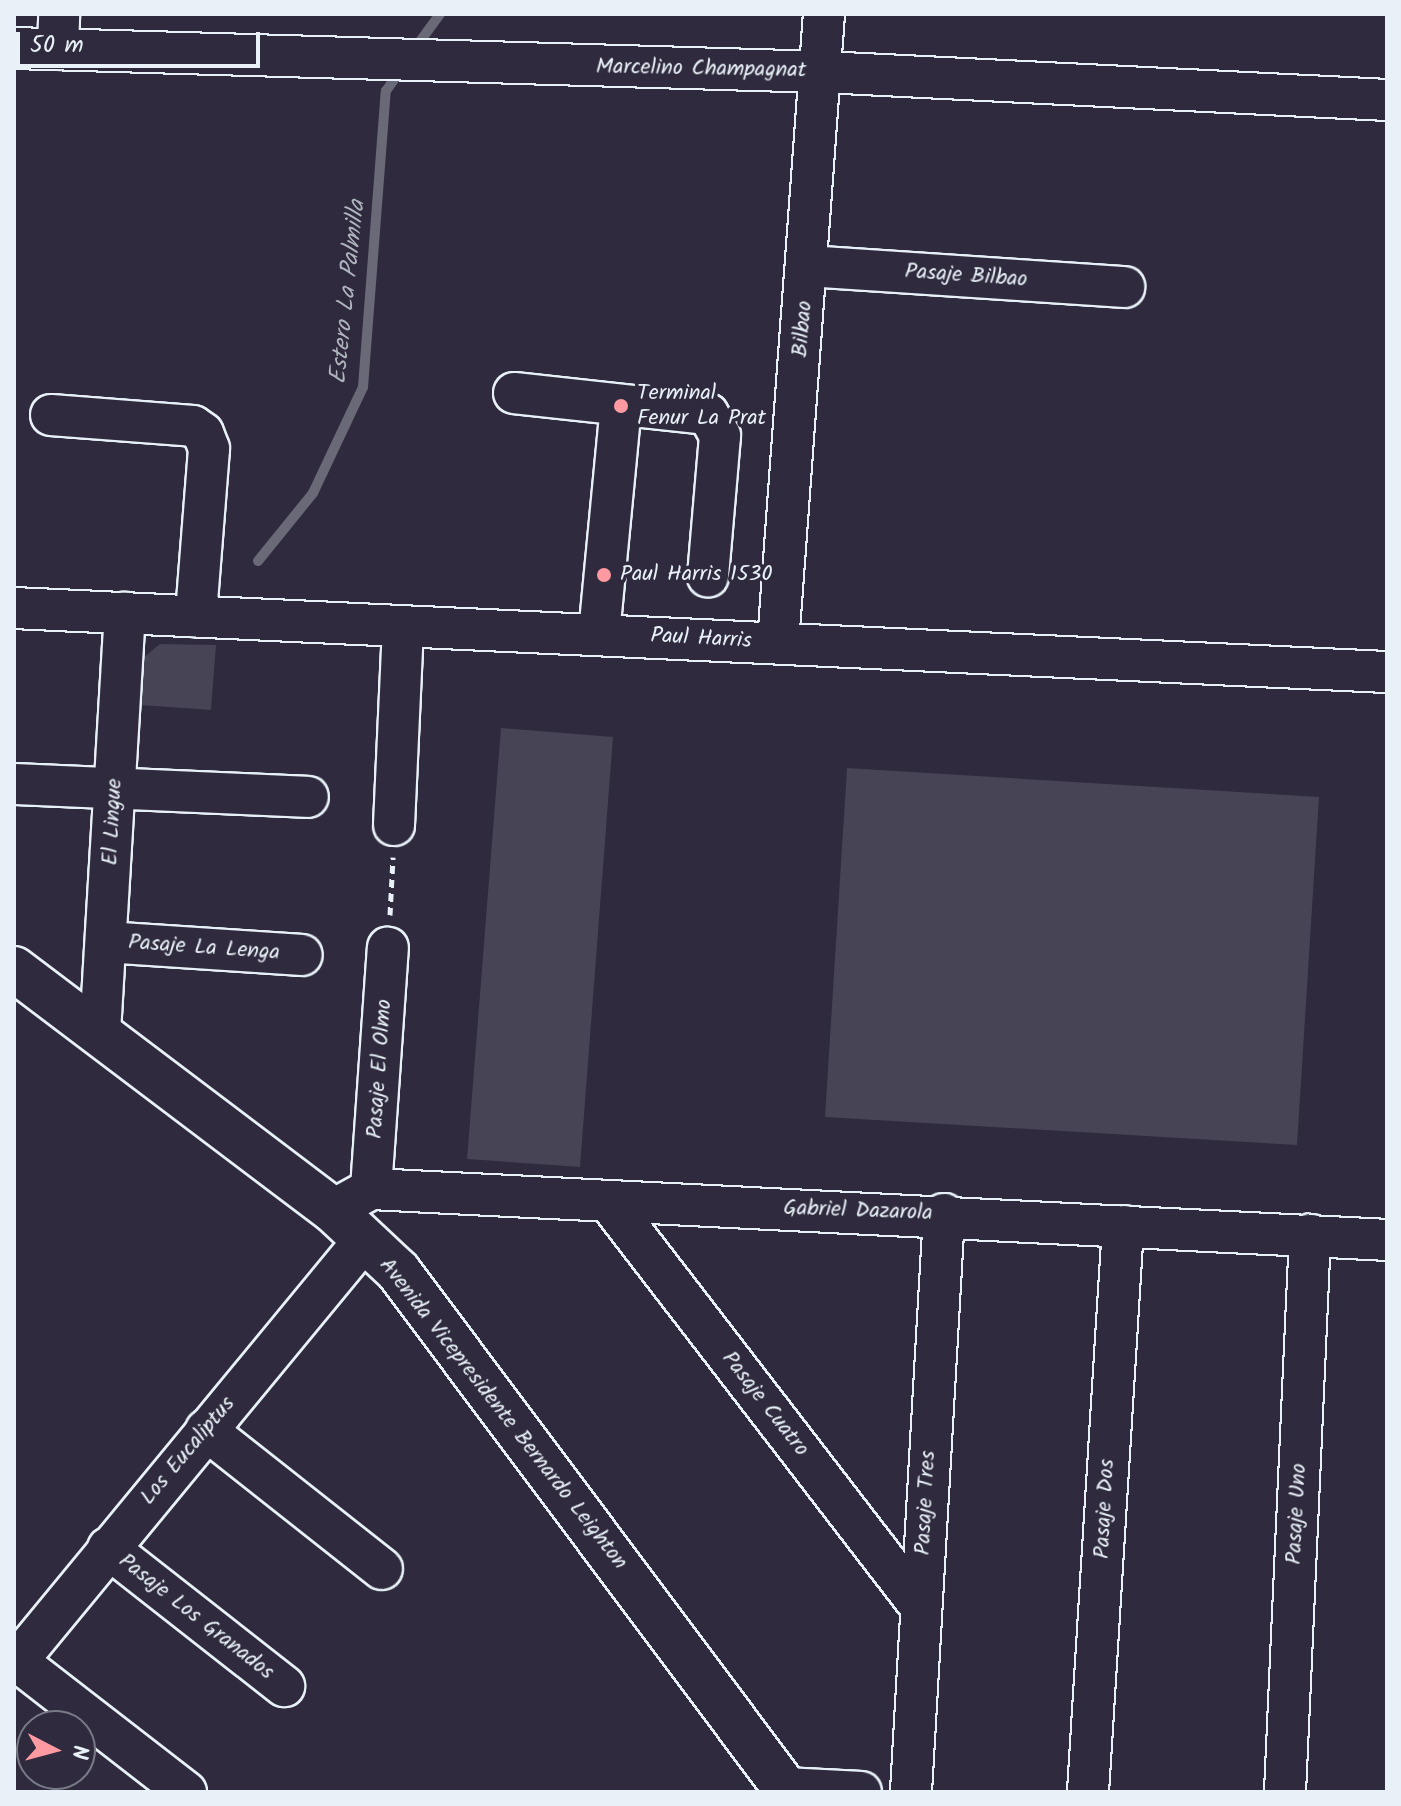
<!DOCTYPE html>
<style>
body{margin:0}
#map{position:relative;width:1401px;height:1806px;overflow:hidden;background:#2f2a3d;font-family:Kalam,sans-serif}
div>[style]{position:absolute}
.green>*{inset:0;background:#464455}
.stream>*{height:10px;margin:-5px;padding:0 5px;transform-origin:5px;border-radius:5px;background:#696978}
.path>*{height:5px;margin-top:-2.5px;transform-origin:0;background:repeating-linear-gradient(90deg,#e8f1f8 0 8px,transparent 0 14px)}
.roads{filter:drop-shadow(2px 0 #e8f1f8) drop-shadow(-2px 0 #e8f1f8) drop-shadow(0 2px #e8f1f8) drop-shadow(0 -2px #e8f1f8)}
.minor>*{height:40px;margin:-20px;padding:0 20px;transform-origin:20px;border-radius:20px;background:#2f2a3d}
.major>*{height:44px;margin:-22px;padding:0 22px;transform-origin:22px;border-radius:22px;background:#2f2a3d}
.dots>*{width:22px;height:22px;translate:-50% -50%;box-sizing:border-box;border:4px solid #2f2a3d;border-radius:50%}
span{translate:-50% -50%;white-space:nowrap;text-align:center;line-height:1.15;-webkit-text-stroke:7px #2f2a3d;paint-order:stroke}
.street-label{font-size:22px;color:#e8f1f8}
.poi-label{font-size:22px;color:#e8f1f8}
.left{translate:0 -50%;text-align:left}
.water-label{font-size:24px;color:#afb4be;font-style:italic}
.frame{position:absolute;inset:0;border:16px solid #e8f1f8;pointer-events:none}
.north{position:absolute;left:16px;top:1710px;width:80px;height:80px;box-sizing:border-box;background:#2f2a3d;border:2px solid #797a88;border-radius:50%;rotate:96deg;font-size:22px;font-weight:700;line-height:32px;text-align:center;color:#e8f1f8}
.north::after{content:'';display:block;margin:auto;width:28px;height:36px;background:#ff9aa2;clip-path:polygon(50% 0,100% 100%,50% 72%,0 100%)}
.scale{position:absolute;left:16px;top:32px;width:244px;height:36px;box-sizing:border-box;border:4px solid #e8f1f8;border-top:0;padding-left:10px;font-size:24px;line-height:28px;white-space:nowrap;color:#e8f1f8;-webkit-text-stroke:6px #2f2a3d;paint-order:stroke}
</style>
<div id="map">
<div class="green">
<div style="clip-path:polygon(160px 644px,216px 645px,211px 710px,140px 705px,143px 658px)"></div>
<div style="clip-path:polygon(501px 728px,613px 737px,580px 1167px,467px 1159px)"></div>
<div style="clip-path:polygon(847px 768px,1319px 797px,1297px 1145px,825px 1117px)"></div>
</div>
<div class="stream">
<div style="left:413px;top:51px;width:46px;rotate:-53.9deg"></div>
<div style="left:258px;top:561px;width:87px;rotate:-51deg"></div>
<div style="left:313px;top:493px;width:117px;rotate:-64.7deg"></div>
<div style="left:363px;top:387px;width:297px;rotate:-85.6deg"></div>
<div style="left:386px;top:91px;width:24px;rotate:-55deg"></div>
</div>
<div class="path">
<div style="left:390px;top:915px;width:58px;rotate:-87deg"></div>
</div>
<div class="roads">
<div class="minor">
<div style="left:14px;top:48px;width:809px;rotate:1.7deg"></div>
<div style="left:823px;top:72px;width:565px;rotate:2.84deg"></div>
<div style="left:58px;top:49px;width:35px;rotate:-88deg"></div>
<div style="left:808px;top:266px;width:317px;rotate:3.8deg"></div>
<div style="left:514px;top:393px;width:195px;rotate:6.2deg"></div>
<div style="left:708px;top:414px;width:25px;rotate:61deg"></div>
<div style="left:720px;top:436px;width:141px;rotate:94.9deg"></div>
<div style="left:51px;top:415px;width:142px;rotate:4.4deg"></div>
<div style="left:193px;top:426px;width:12px;rotate:35deg"></div>
<div style="left:203px;top:433px;width:17px;rotate:69deg"></div>
<div style="left:209px;top:449px;width:168px;rotate:94.5deg"></div>
<div style="left:14px;top:608px;width:1374px;rotate:2.67deg"></div>
<div style="left:599px;top:634px;width:229px;rotate:-84.5deg"></div>
<div style="left:778px;top:643px;width:631px;rotate:-85.82deg"></div>
<div style="left:14px;top:784px;width:294px;rotate:2.5deg"></div>
<div style="left:394px;top:825px;width:199px;rotate:-87.4deg"></div>
<div style="left:106px;top:942px;width:196px;rotate:3.8deg"></div>
<div style="left:100px;top:1032px;width:420px;rotate:-86.6deg"></div>
<div style="left:371px;top:1189px;width:242px;rotate:-86deg"></div>
<div style="left:609px;top:1202px;width:510px;rotate:52.41deg"></div>
<div style="left:333px;top:1210px;width:43px;rotate:-28.9deg"></div>
<div style="left:371px;top:1189px;width:1017px;rotate:2.87deg"></div>
<div style="left:206px;top:1430px;width:224px;rotate:38.3deg"></div>
<div style="left:108px;top:1548px;width:224px;rotate:38.1deg"></div>
<div style="left:17px;top:1661px;width:214px;rotate:37.8deg"></div>
<div style="left:14px;top:1665px;width:552px;rotate:-50.51deg"></div>
<div style="left:785px;top:1788px;width:76px;rotate:3deg"></div>
<div style="left:911px;top:1792px;width:579px;rotate:-86.73deg"></div>
<div style="left:1088px;top:1792px;width:567px;rotate:-86.46deg"></div>
<div style="left:1285px;top:1792px;width:558px;rotate:-87.43deg"></div>
</div>
<div class="major">
<div style="left:14px;top:969px;width:400px;rotate:37.1deg"></div>
<div style="left:333px;top:1210px;width:89px;rotate:43.2deg"></div>
<div style="left:398px;top:1271px;width:651px;rotate:53.18deg"></div>
</div>
</div>
<div class="dots">
<div style="left:621px;top:406px;background:#ff9aa2"></div>
<div style="left:604px;top:575px;background:#ff9aa2"></div>
</div>
<div class="street-label">
<span style="left:701px;top:69px;rotate:1deg">Marcelino Champagnat</span>
<span style="left:966px;top:276px;rotate:4deg">Pasaje Bilbao</span>
<span style="left:803px;top:329px;rotate:-85deg">Bilbao</span>
<span style="left:701px;top:639px;rotate:3deg">Paul Harris</span>
<span style="left:113px;top:822px;rotate:-87deg">El Lingue</span>
<span style="left:204px;top:948px;rotate:4deg">Pasaje La Lenga</span>
<span style="left:380px;top:1069px;rotate:-86deg">Pasaje El Olmo</span>
<span style="left:858px;top:1211px;rotate:2deg">Gabriel Dazarola</span>
<span style="left:765px;top:1404px;rotate:52deg">Pasaje Cuatro</span>
<span style="left:503px;top:1414px;rotate:52deg">Avenida Vicepresidente Bernardo Leighton</span>
<span style="left:188px;top:1451px;rotate:-50deg">Los Eucaliptus</span>
<span style="left:926px;top:1503px;rotate:-87deg">Pasaje Tres</span>
<span style="left:1105px;top:1509px;rotate:-87deg">Pasaje Dos</span>
<span style="left:1297px;top:1514px;rotate:-87deg">Pasaje Uno</span>
<span style="left:196px;top:1617px;rotate:38deg">Pasaje Los Granados</span>
</div>
<div class="poi-label">
<span class="left" style="left:637px;top:406px">Terminal<br>Fenur La Prat</span>
<span class="left" style="left:620px;top:575px">Paul Harris 1530</span>
</div>
<div class="water-label">
<span style="left:348px;top:292px;rotate:-84deg">Estero La Palmilla</span>
</div>
<div class="frame"></div>
<div class="north">N</div>
<div class="scale">50 m</div>
</div>
